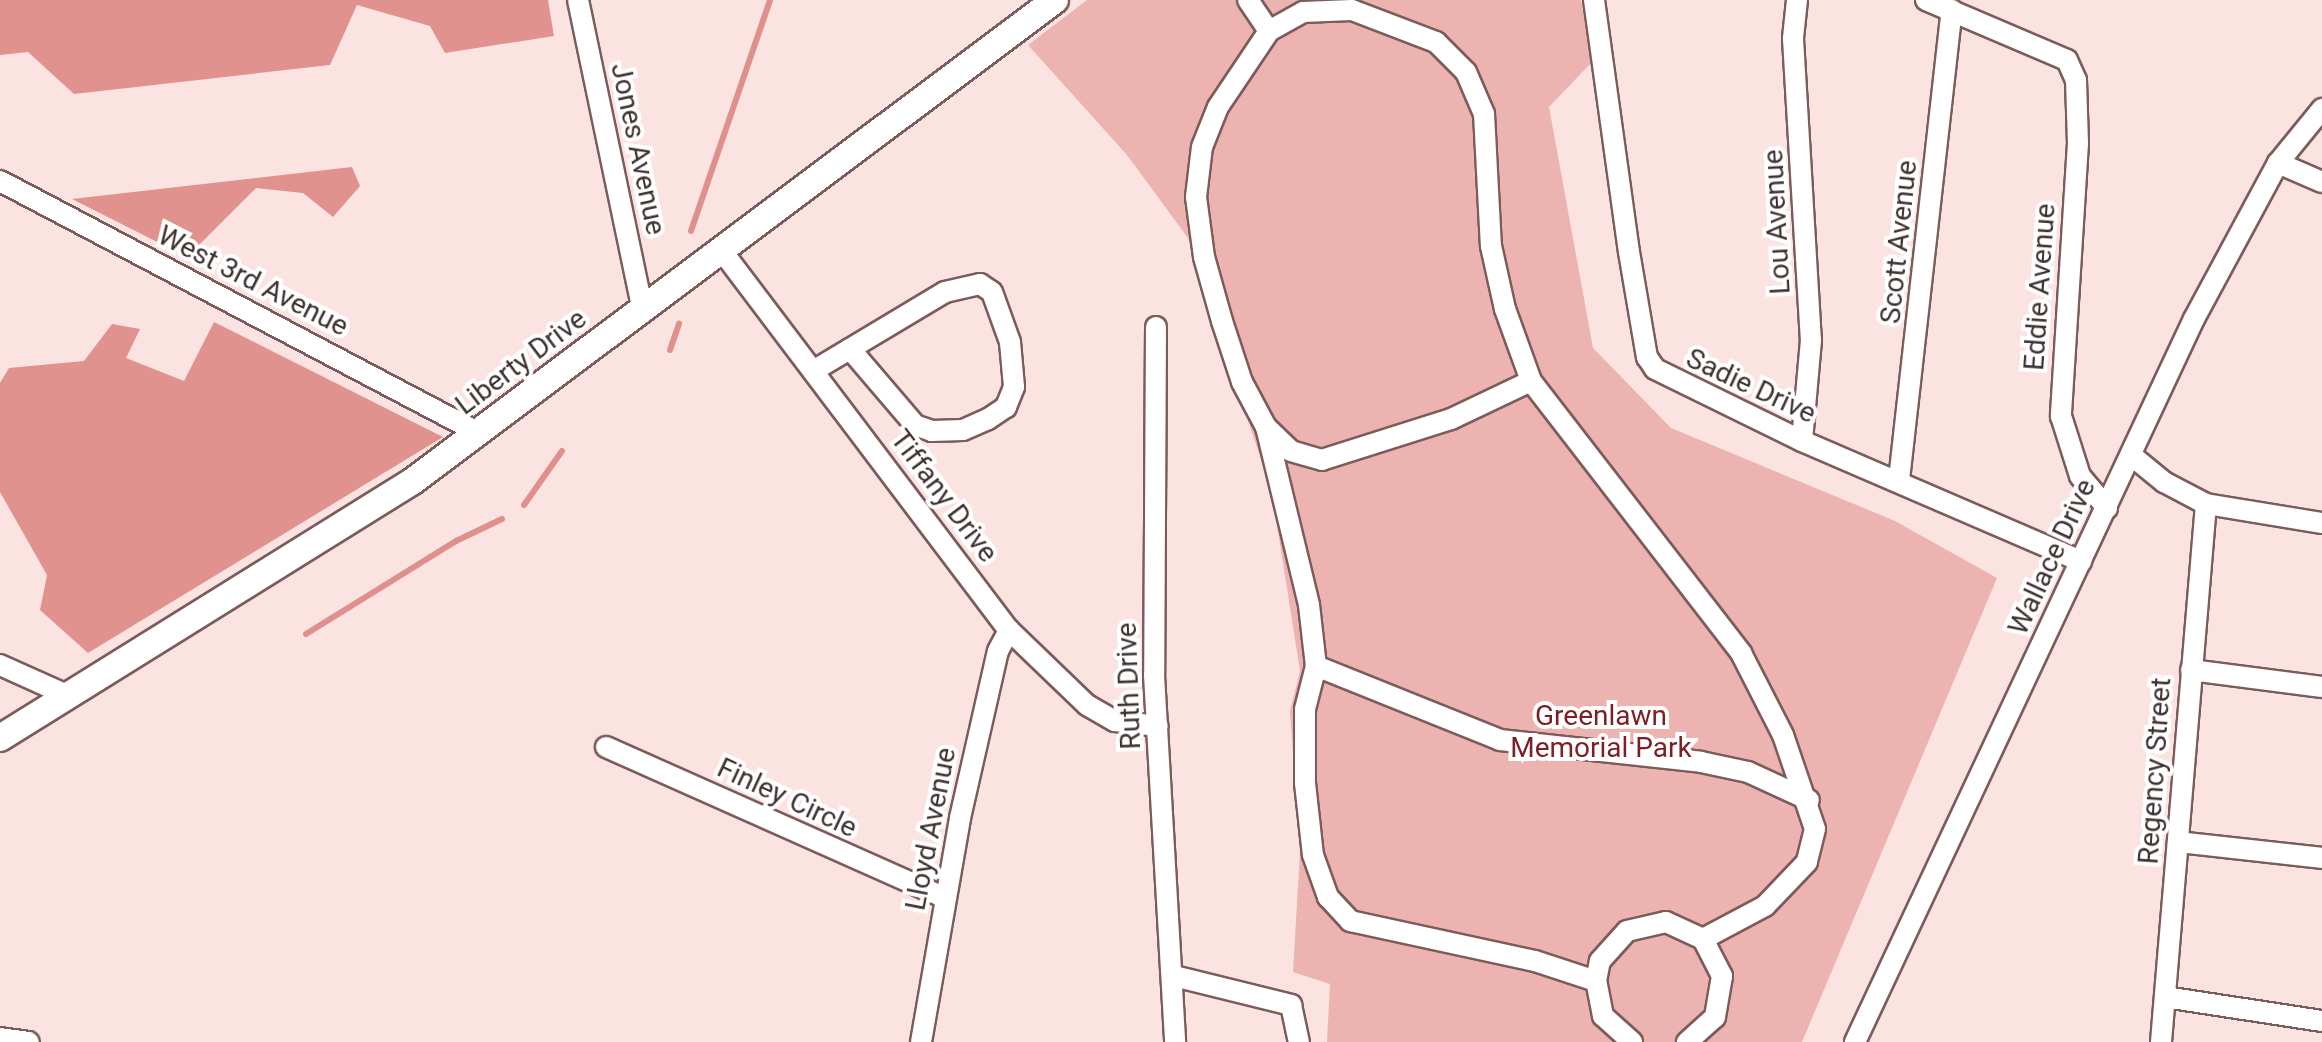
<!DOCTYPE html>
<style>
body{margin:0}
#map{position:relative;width:2322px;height:1042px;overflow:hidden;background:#fae3e1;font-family:Roboto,sans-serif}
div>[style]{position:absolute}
.green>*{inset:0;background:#ecb3b0}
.forest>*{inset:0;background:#e1928e}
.stream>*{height:6px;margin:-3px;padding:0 3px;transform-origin:3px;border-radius:3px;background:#df908d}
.roads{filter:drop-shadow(2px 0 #7c5c5a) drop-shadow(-2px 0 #7c5c5a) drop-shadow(0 2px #7c5c5a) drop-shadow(0 -2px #7c5c5a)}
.minor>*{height:20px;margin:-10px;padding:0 10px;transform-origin:10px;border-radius:10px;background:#fff}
.major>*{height:26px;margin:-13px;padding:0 13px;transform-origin:13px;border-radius:13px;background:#fff}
span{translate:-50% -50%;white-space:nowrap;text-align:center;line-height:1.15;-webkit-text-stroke:8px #fff;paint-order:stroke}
.street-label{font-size:28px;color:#403131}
.park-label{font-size:28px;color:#7c1f24}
</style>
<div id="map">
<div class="green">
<div style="clip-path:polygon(1087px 0,1581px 0,1591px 63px,1549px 107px,1593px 348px,1671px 428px,1895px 521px,1997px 578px,1802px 1042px,1327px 1042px,1330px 984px,1293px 972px,1300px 852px,1290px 711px,1300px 671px,1272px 493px,1188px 238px,1127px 155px,1028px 45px)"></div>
</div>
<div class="forest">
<div style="clip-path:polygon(0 0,548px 0,554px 36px,445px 53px,430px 26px,357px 5px,330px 65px,74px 94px,28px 52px,0 55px)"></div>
<div style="clip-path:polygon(352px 167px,360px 186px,333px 217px,303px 193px,256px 188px,187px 257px,72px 199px)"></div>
<div style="clip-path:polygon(214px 322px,443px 437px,88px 653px,40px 610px,47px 575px,0 492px,0 383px,9px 368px,84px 361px,112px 324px,140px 329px,126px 358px,184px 381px)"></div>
</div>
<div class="stream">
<div style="left:691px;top:231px;width:244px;rotate:-71.1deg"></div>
<div style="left:670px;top:350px;width:28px;rotate:-71deg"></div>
<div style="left:524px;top:505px;width:66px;rotate:-54.9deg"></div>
<div style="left:306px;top:634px;width:176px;rotate:-31.8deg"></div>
<div style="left:456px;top:541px;width:51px;rotate:-25.6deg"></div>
</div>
<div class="roads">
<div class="minor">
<div style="left:578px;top:0;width:317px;rotate:78.2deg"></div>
<div style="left:1248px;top:0;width:37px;rotate:56deg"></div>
<div style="left:1594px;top:0;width:254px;rotate:82.1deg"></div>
<div style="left:1629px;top:252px;width:107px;rotate:80.3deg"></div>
<div style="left:1647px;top:357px;width:14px;rotate:56deg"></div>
<div style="left:1655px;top:369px;width:164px;rotate:26.1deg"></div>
<div style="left:1802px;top:441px;width:304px;rotate:23.3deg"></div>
<div style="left:1797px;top:0;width:39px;rotate:96deg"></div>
<div style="left:1793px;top:39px;width:302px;rotate:86.6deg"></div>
<div style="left:1811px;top:340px;width:101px;rotate:95.1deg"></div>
<div style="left:1926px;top:0;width:153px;rotate:23.1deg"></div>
<div style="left:2067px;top:60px;width:22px;rotate:66deg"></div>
<div style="left:2076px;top:80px;width:63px;rotate:88.2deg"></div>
<div style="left:2078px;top:143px;width:274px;rotate:93.6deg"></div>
<div style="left:2061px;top:416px;width:63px;rotate:72.4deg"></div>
<div style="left:2080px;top:476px;width:42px;rotate:49.8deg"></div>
<div style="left:2278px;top:163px;width:48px;rotate:23.4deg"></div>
<div style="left:0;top:181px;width:541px;rotate:27.75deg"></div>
<div style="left:722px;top:251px;width:475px;rotate:52.9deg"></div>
<div style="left:1009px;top:630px;width:108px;rotate:43.9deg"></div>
<div style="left:1087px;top:705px;width:32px;rotate:30deg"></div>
<div style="left:1115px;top:721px;width:43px;rotate:6.6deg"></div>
<div style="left:1156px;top:327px;width:348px;rotate:90.3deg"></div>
<div style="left:1154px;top:675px;width:368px;rotate:86.7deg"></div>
<div style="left:813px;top:371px;width:154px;rotate:-30.9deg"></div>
<div style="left:945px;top:292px;width:36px;rotate:-13deg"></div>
<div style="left:980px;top:284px;width:14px;rotate:34deg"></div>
<div style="left:992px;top:292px;width:53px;rotate:70.2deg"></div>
<div style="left:1010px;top:342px;width:45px;rotate:84.9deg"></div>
<div style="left:1014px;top:387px;width:22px;rotate:112deg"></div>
<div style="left:1006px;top:407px;width:22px;rotate:146deg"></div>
<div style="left:988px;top:419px;width:27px;rotate:156deg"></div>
<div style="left:963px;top:430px;width:31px;rotate:178deg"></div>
<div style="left:932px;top:431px;width:18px;rotate:-161deg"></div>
<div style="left:915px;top:425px;width:100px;rotate:-130.5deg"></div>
<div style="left:1531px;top:381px;width:89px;rotate:154.6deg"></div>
<div style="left:1451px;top:419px;width:135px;rotate:162.4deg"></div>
<div style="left:1322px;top:460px;width:32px;rotate:-164deg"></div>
<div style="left:1291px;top:451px;width:35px;rotate:-136deg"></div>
<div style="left:1266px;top:427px;width:51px;rotate:-118.1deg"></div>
<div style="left:1242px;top:382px;width:64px;rotate:-108.2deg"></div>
<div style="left:1222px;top:321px;width:66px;rotate:-105.7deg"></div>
<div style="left:1204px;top:257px;width:61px;rotate:-97.6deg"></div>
<div style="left:1196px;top:197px;width:50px;rotate:-83.2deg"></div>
<div style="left:1202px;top:147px;width:43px;rotate:-68.2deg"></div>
<div style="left:1218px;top:107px;width:92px;rotate:-56.1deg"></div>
<div style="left:1269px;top:31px;width:39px;rotate:-29deg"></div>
<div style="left:1303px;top:12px;width:49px;rotate:-2.3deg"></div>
<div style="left:1352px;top:10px;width:90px;rotate:20.9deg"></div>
<div style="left:1436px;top:42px;width:42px;rotate:45deg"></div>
<div style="left:1466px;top:72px;width:46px;rotate:66.8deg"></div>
<div style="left:1484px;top:114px;width:132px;rotate:87deg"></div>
<div style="left:1491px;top:246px;width:65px;rotate:77.5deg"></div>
<div style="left:1505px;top:309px;width:77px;rotate:70.1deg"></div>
<div style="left:1531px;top:381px;width:344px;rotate:52.3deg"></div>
<div style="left:1741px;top:653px;width:92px;rotate:62.9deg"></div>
<div style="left:1783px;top:735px;width:99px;rotate:71.2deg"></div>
<div style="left:1815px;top:829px;width:34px;rotate:104deg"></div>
<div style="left:1807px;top:862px;width:61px;rotate:133.7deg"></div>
<div style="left:1765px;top:906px;width:70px;rotate:152deg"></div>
<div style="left:1266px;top:427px;width:183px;rotate:76.4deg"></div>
<div style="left:1309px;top:605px;width:61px;rotate:83.5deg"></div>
<div style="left:1316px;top:666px;width:44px;rotate:104.3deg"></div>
<div style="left:1305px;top:709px;width:74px;rotate:90deg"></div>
<div style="left:1305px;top:783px;width:72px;rotate:83.7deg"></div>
<div style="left:1313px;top:855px;width:45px;rotate:70.3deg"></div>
<div style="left:1328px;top:897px;width:33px;rotate:47deg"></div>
<div style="left:1350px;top:921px;width:189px;rotate:12.2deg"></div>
<div style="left:1535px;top:961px;width:64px;rotate:18.2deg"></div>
<div style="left:2131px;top:455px;width:43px;rotate:39.3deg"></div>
<div style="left:2164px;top:482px;width:47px;rotate:27.6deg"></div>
<div style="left:2206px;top:504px;width:118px;rotate:9.3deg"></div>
<div style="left:1899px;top:480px;width:473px;rotate:-83.6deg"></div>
<div style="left:0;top:665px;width:76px;rotate:24.2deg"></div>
<div style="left:1316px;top:666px;width:198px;rotate:21.9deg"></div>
<div style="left:1500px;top:740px;width:202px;rotate:6.2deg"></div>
<div style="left:1701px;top:762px;width:48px;rotate:12deg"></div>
<div style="left:1748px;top:772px;width:67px;rotate:24.7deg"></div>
<div style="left:2191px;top:670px;width:132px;rotate:7.4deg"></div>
<div style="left:606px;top:747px;width:371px;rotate:24deg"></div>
<div style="left:2178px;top:842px;width:145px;rotate:6.3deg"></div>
<div style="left:1174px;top:976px;width:121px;rotate:13.9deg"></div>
<div style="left:1291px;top:1005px;width:38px;rotate:78deg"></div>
<div style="left:2165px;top:997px;width:159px;rotate:8.7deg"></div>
<div style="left:0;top:1038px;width:29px;rotate:8deg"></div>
<div style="left:921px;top:1042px;width:227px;rotate:-80.1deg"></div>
<div style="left:960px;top:818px;width:171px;rotate:-77.2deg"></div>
<div style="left:998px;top:651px;width:24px;rotate:-62deg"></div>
<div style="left:1632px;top:1042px;width:39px;rotate:-138deg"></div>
<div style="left:1603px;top:1016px;width:36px;rotate:-101deg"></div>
<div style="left:1596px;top:981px;width:20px;rotate:-79deg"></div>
<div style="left:1600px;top:961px;width:40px;rotate:-48deg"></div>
<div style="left:1627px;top:931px;width:40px;rotate:-13deg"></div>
<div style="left:1666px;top:922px;width:41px;rotate:24.7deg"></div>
<div style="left:1703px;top:939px;width:42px;rotate:62.8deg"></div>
<div style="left:1722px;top:976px;width:42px;rotate:99.7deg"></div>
<div style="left:1715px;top:1017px;width:38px;rotate:138deg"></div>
<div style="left:1855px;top:1042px;width:799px;rotate:-64.88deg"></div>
<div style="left:2194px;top:319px;width:177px;rotate:-61.7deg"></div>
<div style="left:2278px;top:163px;width:70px;rotate:-50.8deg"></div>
<div style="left:2161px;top:1042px;width:540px;rotate:-85.22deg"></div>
</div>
<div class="major">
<div style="left:0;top:738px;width:486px;rotate:-31.9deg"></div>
<div style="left:413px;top:481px;width:802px;rotate:-36.84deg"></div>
</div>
</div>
<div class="street-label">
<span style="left:638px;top:149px;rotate:78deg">Jones Avenue</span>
<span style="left:1777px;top:222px;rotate:-93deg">Lou Avenue</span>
<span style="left:1899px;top:242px;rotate:-84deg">Scott Avenue</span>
<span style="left:253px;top:281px;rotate:27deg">West 3rd Avenue</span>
<span style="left:2040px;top:287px;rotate:-86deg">Eddie Avenue</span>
<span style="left:521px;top:362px;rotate:-37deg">Liberty Drive</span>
<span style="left:1751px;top:386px;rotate:25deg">Sadie Drive</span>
<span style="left:944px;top:496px;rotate:53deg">Tiffany Drive</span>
<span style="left:2052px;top:557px;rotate:-65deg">Wallace Drive</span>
<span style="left:1129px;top:686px;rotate:-92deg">Ruth Drive</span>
<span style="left:2155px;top:771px;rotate:-86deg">Regency Street</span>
<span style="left:787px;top:798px;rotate:25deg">Finley Circle</span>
<span style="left:931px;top:829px;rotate:-79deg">Lloyd Avenue</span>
</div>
<div class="park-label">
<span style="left:1601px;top:732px">Greenlawn<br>Memorial Park</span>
</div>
</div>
